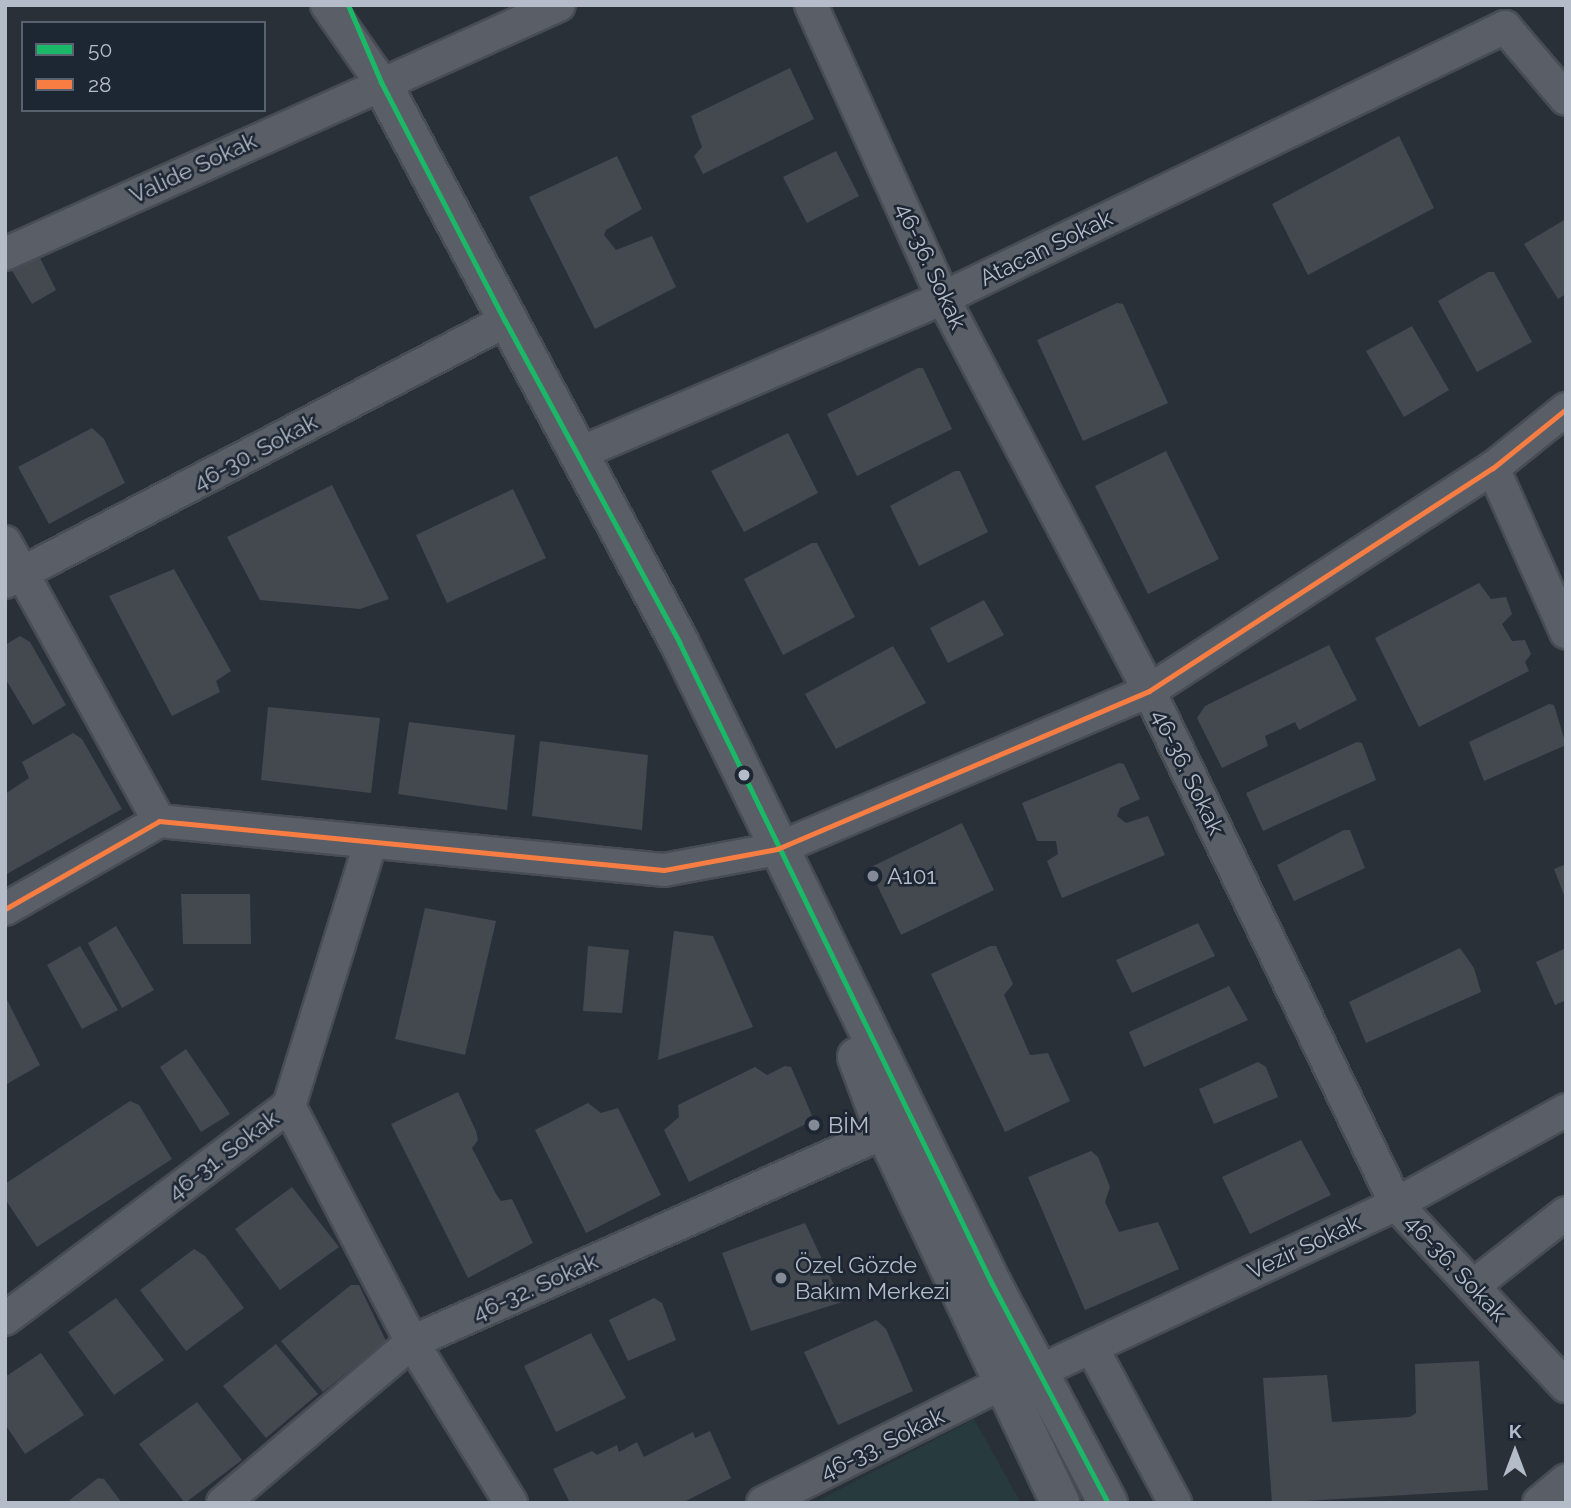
<!DOCTYPE html>
<meta charset="utf-8">
<style>
body{margin:0}
#map{position:relative;width:1571px;height:1508px;overflow:hidden;background:#2a3038;font-family:Raleway,sans-serif}
div>[style]{position:absolute}
.green>*{inset:0;background:#273a3e}
.building>*{inset:0;background:#444950}
.roads{filter:drop-shadow(2px 0 #484c53) drop-shadow(-2px 0 #484c53) drop-shadow(0 2px #484c53) drop-shadow(0 -2px #484c53)}
.minor>*{height:32px;margin:-16px;padding:0 16px;transform-origin:16px;border-radius:16px;background:#5a5e66}
.tertiary>*{height:38px;margin:-19px;padding:0 19px;transform-origin:19px;border-radius:19px;background:#5a5e66}
.bus-1>*{height:5px;margin:-2.5px;padding:0 2.5px;transform-origin:2.5px;border-radius:2.5px;background:#1ab867}
.bus-2>*{height:5px;margin:-2.5px;padding:0 2.5px;transform-origin:2.5px;border-radius:2.5px;background:#f77d43}
.dots>*{width:19px;height:19px;translate:-50% -50%;box-sizing:border-box;border:4px solid #1d2633;border-radius:50%}
span{translate:-50% -50%;white-space:nowrap;text-align:center;line-height:1.15;-webkit-text-stroke:5px #1d2633;paint-order:stroke}
.street-label{font-size:23px;color:#b4bcc9}
.poi-label{font-size:23px;color:#b4bcc9}
.left{translate:0 -50%;text-align:left}
.frame{position:absolute;inset:0;border:7px solid #b4bcc9;pointer-events:none}
.legend{position:absolute;left:21px;top:21px;width:245px;height:91px;box-sizing:border-box;background:#1d2633;border:2px solid #59626f;margin:0;padding:9px 12px;list-style:none;font-size:21px;color:#b4bcc9}
.legend li{display:flex;align-items:center;gap:14px;height:35px}
.legend b{width:35px;border:2px solid #59626f}
.north{position:absolute;left:1480px;top:1417px;width:70px;height:70px;-webkit-text-stroke:5px #1d2633;paint-order:stroke;rotate:0deg;font-size:19px;font-weight:700;line-height:28px;text-align:center;color:#b4bcc9}
.north::after{content:'';display:block;margin:auto;width:24px;height:32px;background:#b4bcc9;clip-path:polygon(50% 0,100% 100%,50% 72%,0 100%)}
</style>
<div id="map">
<div class="green">
<div style="clip-path:polygon(974px 1419px,1021px 1503px,814px 1503px)"></div>
</div>
<div class="building">
<div style="clip-path:polygon(790px 68px,814px 119px,703px 174px,694px 156px,702px 147px,691px 116px)"></div>
<div style="clip-path:polygon(1399px 136px,1434px 208px,1308px 275px,1272px 204px)"></div>
<div style="clip-path:polygon(836px 151px,859px 196px,807px 223px,783px 177px)"></div>
<div style="clip-path:polygon(617px 156px,642px 209px,606px 230px,604px 235px,616px 250px,652px 236px,676px 287px,595px 329px,529px 197px)"></div>
<div style="clip-path:polygon(1566px 219px,1566px 294px,1558px 299px,1524px 244px)"></div>
<div style="clip-path:polygon(39px 256px,56px 290px,32px 304px,11px 269px)"></div>
<div style="clip-path:polygon(1488px 272px,1494px 272px,1532px 342px,1477px 372px,1438px 301px)"></div>
<div style="clip-path:polygon(1117px 303px,1123px 304px,1168px 403px,1083px 441px,1037px 340px)"></div>
<div style="clip-path:polygon(1412px 326px,1449px 390px,1404px 417px,1366px 351px)"></div>
<div style="clip-path:polygon(918px 368px,923px 368px,952px 429px,857px 476px,827px 414px)"></div>
<div style="clip-path:polygon(92px 428px,104px 439px,125px 483px,49px 524px,18px 467px)"></div>
<div style="clip-path:polygon(788px 433px,818px 493px,744px 532px,711px 471px)"></div>
<div style="clip-path:polygon(1166px 451px,1219px 559px,1148px 594px,1095px 486px)"></div>
<div style="clip-path:polygon(955px 471px,960px 471px,988px 532px,919px 566px,890px 506px)"></div>
<div style="clip-path:polygon(332px 485px,389px 599px,360px 609px,260px 600px,227px 537px)"></div>
<div style="clip-path:polygon(513px 489px,546px 558px,447px 603px,416px 535px)"></div>
<div style="clip-path:polygon(812px 543px,817px 543px,855px 617px,783px 655px,744px 579px)"></div>
<div style="clip-path:polygon(174px 569px,231px 671px,216px 681px,220px 692px,172px 716px,109px 596px)"></div>
<div style="clip-path:polygon(1479px 583px,1491px 599px,1506px 597px,1512px 614px,1502px 624px,1512px 641px,1525px 640px,1531px 654px,1525px 662px,1529px 671px,1419px 727px,1375px 638px)"></div>
<div style="clip-path:polygon(984px 600px,1004px 635px,948px 663px,930px 628px)"></div>
<div style="clip-path:polygon(20px 636px,30px 642px,66px 705px,33px 725px,5px 678px,5px 645px)"></div>
<div style="clip-path:polygon(1329px 645px,1357px 700px,1299px 730px,1295px 722px,1265px 736px,1268px 746px,1222px 768px,1197px 718px,1205px 706px)"></div>
<div style="clip-path:polygon(893px 646px,926px 703px,836px 749px,805px 694px)"></div>
<div style="clip-path:polygon(1549px 704px,1554px 705px,1566px 745px,1484px 781px,1469px 742px)"></div>
<div style="clip-path:polygon(268px 707px,380px 718px,371px 793px,261px 780px)"></div>
<div style="clip-path:polygon(409px 722px,515px 735px,507px 810px,398px 794px)"></div>
<div style="clip-path:polygon(73px 733px,82px 739px,122px 809px,5px 875px,5px 794px,29px 778px,22px 762px)"></div>
<div style="clip-path:polygon(540px 741px,648px 755px,642px 830px,532px 816px)"></div>
<div style="clip-path:polygon(1357px 742px,1362px 743px,1376px 780px,1263px 831px,1246px 793px)"></div>
<div style="clip-path:polygon(1119px 763px,1124px 764px,1140px 799px,1120px 808px,1117px 816px,1126px 823px,1148px 816px,1165px 855px,1062px 898px,1047px 861px,1058px 854px,1056px 841px,1037px 841px,1022px 803px)"></div>
<div style="clip-path:polygon(962px 823px,994px 890px,901px 935px,869px 868px)"></div>
<div style="clip-path:polygon(1344px 830px,1350px 830px,1365px 868px,1294px 901px,1277px 865px)"></div>
<div style="clip-path:polygon(1566px 864px,1566px 900px,1554px 869px)"></div>
<div style="clip-path:polygon(181px 894px,250px 894px,251px 944px,183px 944px)"></div>
<div style="clip-path:polygon(425px 908px,496px 921px,465px 1055px,395px 1039px)"></div>
<div style="clip-path:polygon(1198px 923px,1215px 956px,1132px 993px,1116px 960px)"></div>
<div style="clip-path:polygon(116px 926px,154px 990px,122px 1008px,88px 943px)"></div>
<div style="clip-path:polygon(674px 931px,713px 936px,753px 1027px,658px 1060px)"></div>
<div style="clip-path:polygon(80px 946px,118px 1010px,82px 1029px,47px 965px)"></div>
<div style="clip-path:polygon(588px 946px,629px 950px,622px 1013px,583px 1011px)"></div>
<div style="clip-path:polygon(990px 946px,996px 946px,1013px 984px,1004px 995px,1030px 1055px,1048px 1053px,1070px 1101px,1005px 1132px,931px 974px)"></div>
<div style="clip-path:polygon(1460px 948px,1474px 968px,1481px 992px,1366px 1043px,1349px 1002px)"></div>
<div style="clip-path:polygon(1566px 948px,1566px 1000px,1555px 1005px,1536px 962px)"></div>
<div style="clip-path:polygon(1229px 986px,1248px 1020px,1144px 1067px,1129px 1032px)"></div>
<div style="clip-path:polygon(5px 996px,40px 1065px,5px 1085px)"></div>
<div style="clip-path:polygon(186px 1049px,230px 1114px,201px 1132px,160px 1067px)"></div>
<div style="clip-path:polygon(1258px 1062px,1266px 1067px,1278px 1097px,1214px 1124px,1199px 1089px)"></div>
<div style="clip-path:polygon(785px 1066px,791px 1067px,814px 1120px,689px 1182px,664px 1130px,679px 1117px,678px 1105px,755px 1067px,767px 1075px)"></div>
<div style="clip-path:polygon(458px 1092px,476px 1131px,478px 1140px,472px 1148px,496px 1194px,501px 1201px,512px 1199px,533px 1243px,468px 1278px,391px 1124px)"></div>
<div style="clip-path:polygon(130px 1101px,139px 1105px,172px 1159px,37px 1247px,5px 1199px,5px 1184px)"></div>
<div style="clip-path:polygon(588px 1103px,601px 1113px,618px 1108px,661px 1195px,586px 1233px,535px 1130px)"></div>
<div style="clip-path:polygon(1301px 1140px,1331px 1195px,1250px 1234px,1222px 1177px)"></div>
<div style="clip-path:polygon(1091px 1151px,1098px 1157px,1110px 1187px,1105px 1202px,1119px 1232px,1158px 1222px,1179px 1269px,1085px 1310px,1028px 1177px)"></div>
<div style="clip-path:polygon(292px 1187px,339px 1247px,280px 1290px,235px 1229px)"></div>
<div style="clip-path:polygon(805px 1223px,842px 1302px,751px 1331px,722px 1253px)"></div>
<div style="clip-path:polygon(194px 1249px,205px 1256px,244px 1308px,186px 1351px,140px 1290px)"></div>
<div style="clip-path:polygon(351px 1285px,359px 1285px,386px 1341px,323px 1392px,281px 1341px)"></div>
<div style="clip-path:polygon(116px 1298px,164px 1360px,114px 1395px,68px 1332px)"></div>
<div style="clip-path:polygon(654px 1298px,662px 1303px,676px 1340px,628px 1361px,609px 1320px)"></div>
<div style="clip-path:polygon(876px 1320px,886px 1329px,913px 1391px,838px 1425px,804px 1352px)"></div>
<div style="clip-path:polygon(591px 1333px,626px 1398px,556px 1432px,524px 1366px)"></div>
<div style="clip-path:polygon(276px 1344px,318px 1394px,266px 1438px,223px 1386px)"></div>
<div style="clip-path:polygon(41px 1353px,84px 1415px,25px 1454px,5px 1424px,5px 1377px)"></div>
<div style="clip-path:polygon(1479px 1361px,1488px 1490px,1272px 1503px,1263px 1378px,1327px 1375px,1332px 1422px,1410px 1417px,1416px 1413px,1415px 1364px)"></div>
<div style="clip-path:polygon(197px 1402px,242px 1460px,185px 1503px,139px 1444px)"></div>
<div style="clip-path:polygon(710px 1431px,731px 1478px,682px 1503px,570px 1503px,553px 1469px,592px 1451px,597px 1455px,617px 1445px,619px 1452px,637px 1442px,644px 1457px,693px 1432px,695px 1438px)"></div>
<div style="clip-path:polygon(98px 1478px,104px 1479px,122px 1503px,66px 1503px)"></div>
</div>
<div class="roads">
<div class="minor">
<div style="left:327px;top:5px;width:94px;rotate:55deg"></div>
<div style="left:811px;top:5px;width:321px;rotate:65.7deg"></div>
<div style="left:943px;top:298px;width:444px;rotate:62.3deg"></div>
<div style="left:1149px;top:691px;width:569px;rotate:64.29deg"></div>
<div style="left:1396px;top:1204px;width:249px;rotate:47deg"></div>
<div style="left:5px;top:254px;width:607px;rotate:-24.2deg"></div>
<div style="left:580px;top:453px;width:395px;rotate:-23.1deg"></div>
<div style="left:943px;top:298px;width:624px;rotate:-25.74deg"></div>
<div style="left:1505px;top:27px;width:94px;rotate:49.7deg"></div>
<div style="left:1493px;top:468px;width:180px;rotate:66deg"></div>
<div style="left:5px;top:542px;width:319px;rotate:61.1deg"></div>
<div style="left:5px;top:582px;width:564px;rotate:-27.56deg"></div>
<div style="left:5px;top:909px;width:177px;rotate:-29.7deg"></div>
<div style="left:159px;top:821px;width:507px;rotate:5.54deg"></div>
<div style="left:664px;top:870px;width:115px;rotate:-10.5deg"></div>
<div style="left:777px;top:849px;width:404px;rotate:-23deg"></div>
<div style="left:1149px;top:691px;width:410px;rotate:-33deg"></div>
<div style="left:1493px;top:468px;width:94px;rotate:-38.9deg"></div>
<div style="left:289px;top:1106px;width:266px;rotate:62.5deg"></div>
<div style="left:412px;top:1342px;width:189px;rotate:58.4deg"></div>
<div style="left:1473px;top:1286px;width:118px;rotate:-38.1deg"></div>
<div style="left:5px;top:1319px;width:355px;rotate:-36.9deg"></div>
<div style="left:289px;top:1106px;width:274px;rotate:-72.8deg"></div>
<div style="left:1092px;top:1348px;width:176px;rotate:61.8deg"></div>
<div style="left:1036px;top:1373px;width:398px;rotate:-25.1deg"></div>
<div style="left:1396px;top:1204px;width:194px;rotate:-28.9deg"></div>
<div style="left:223px;top:1503px;width:248px;rotate:-40.4deg"></div>
<div style="left:412px;top:1342px;width:518px;rotate:-23.94deg"></div>
<div style="left:763px;top:1503px;width:266px;rotate:-26.6deg"></div>
<div style="left:1539px;top:1503px;width:35px;rotate:-40deg"></div>
</div>
<div class="tertiary">
<div style="left:381px;top:82px;width:634px;rotate:61.98deg"></div>
<div style="left:679px;top:642px;width:714px;rotate:64.01deg"></div>
<div style="left:992px;top:1284px;width:248px;rotate:62.1deg"></div>
<div style="left:857px;top:1057px;width:80px;rotate:69.5deg"></div>
<div style="left:885px;top:1132px;width:410px;rotate:64.7deg"></div>
</div>
</div>
<div class="bus-1">
<div style="left:348px;top:5px;width:84px;rotate:66.8deg"></div>
<div style="left:381px;top:82px;width:269px;rotate:62.6deg"></div>
<div style="left:505px;top:321px;width:365px;rotate:61.5deg"></div>
<div style="left:679px;top:642px;width:714px;rotate:64.01deg"></div>
<div style="left:992px;top:1284px;width:248px;rotate:62.1deg"></div>
</div>
<div class="bus-2">
<div style="left:5px;top:909px;width:177px;rotate:-29.7deg"></div>
<div style="left:159px;top:821px;width:507px;rotate:5.54deg"></div>
<div style="left:664px;top:870px;width:115px;rotate:-10.5deg"></div>
<div style="left:777px;top:849px;width:404px;rotate:-23deg"></div>
<div style="left:1149px;top:691px;width:410px;rotate:-33deg"></div>
<div style="left:1493px;top:468px;width:94px;rotate:-38.9deg"></div>
</div>
<div class="dots">
<div style="left:744px;top:775px;background:#b4bcc9"></div>
<div style="left:873px;top:876px;background:#848b96"></div>
<div style="left:814px;top:1125px;background:#848b96"></div>
<div style="left:781px;top:1278px;background:#848b96"></div>
</div>
<div class="street-label">
<span style="left:193px;top:168px;rotate:-25deg">Valide Sokak</span>
<span style="left:1046px;top:248px;rotate:-26deg">Atacan Sokak</span>
<span style="left:931px;top:266px;rotate:65deg">46-36. Sokak</span>
<span style="left:255px;top:452px;rotate:-28deg">46-30. Sokak</span>
<span style="left:1188px;top:772px;rotate:64deg">46-36. Sokak</span>
<span style="left:223px;top:1155px;rotate:-37deg">46-31. Sokak</span>
<span style="left:1304px;top:1247px;rotate:-25deg">Vezir Sokak</span>
<span style="left:1456px;top:1268px;rotate:47deg">46-36. Sokak</span>
<span style="left:535px;top:1287px;rotate:-24deg">46-32. Sokak</span>
<span style="left:882px;top:1444px;rotate:-26deg">46-33. Sokak</span>
</div>
<div class="poi-label">
<span class="left" style="left:887px;top:876px">A101</span>
<span class="left" style="left:828px;top:1125px">BİM</span>
<span class="left" style="left:795px;top:1278px">Özel Gözde<br>Bakım Merkezi</span>
</div>
<div class="frame"></div>
<ul class="legend">
<li><b style="height:9px;background:#1ab867"></b>50</li>
<li><b style="height:9px;background:#f77d43"></b>28</li>
</ul>
<div class="north">K</div>
</div>
